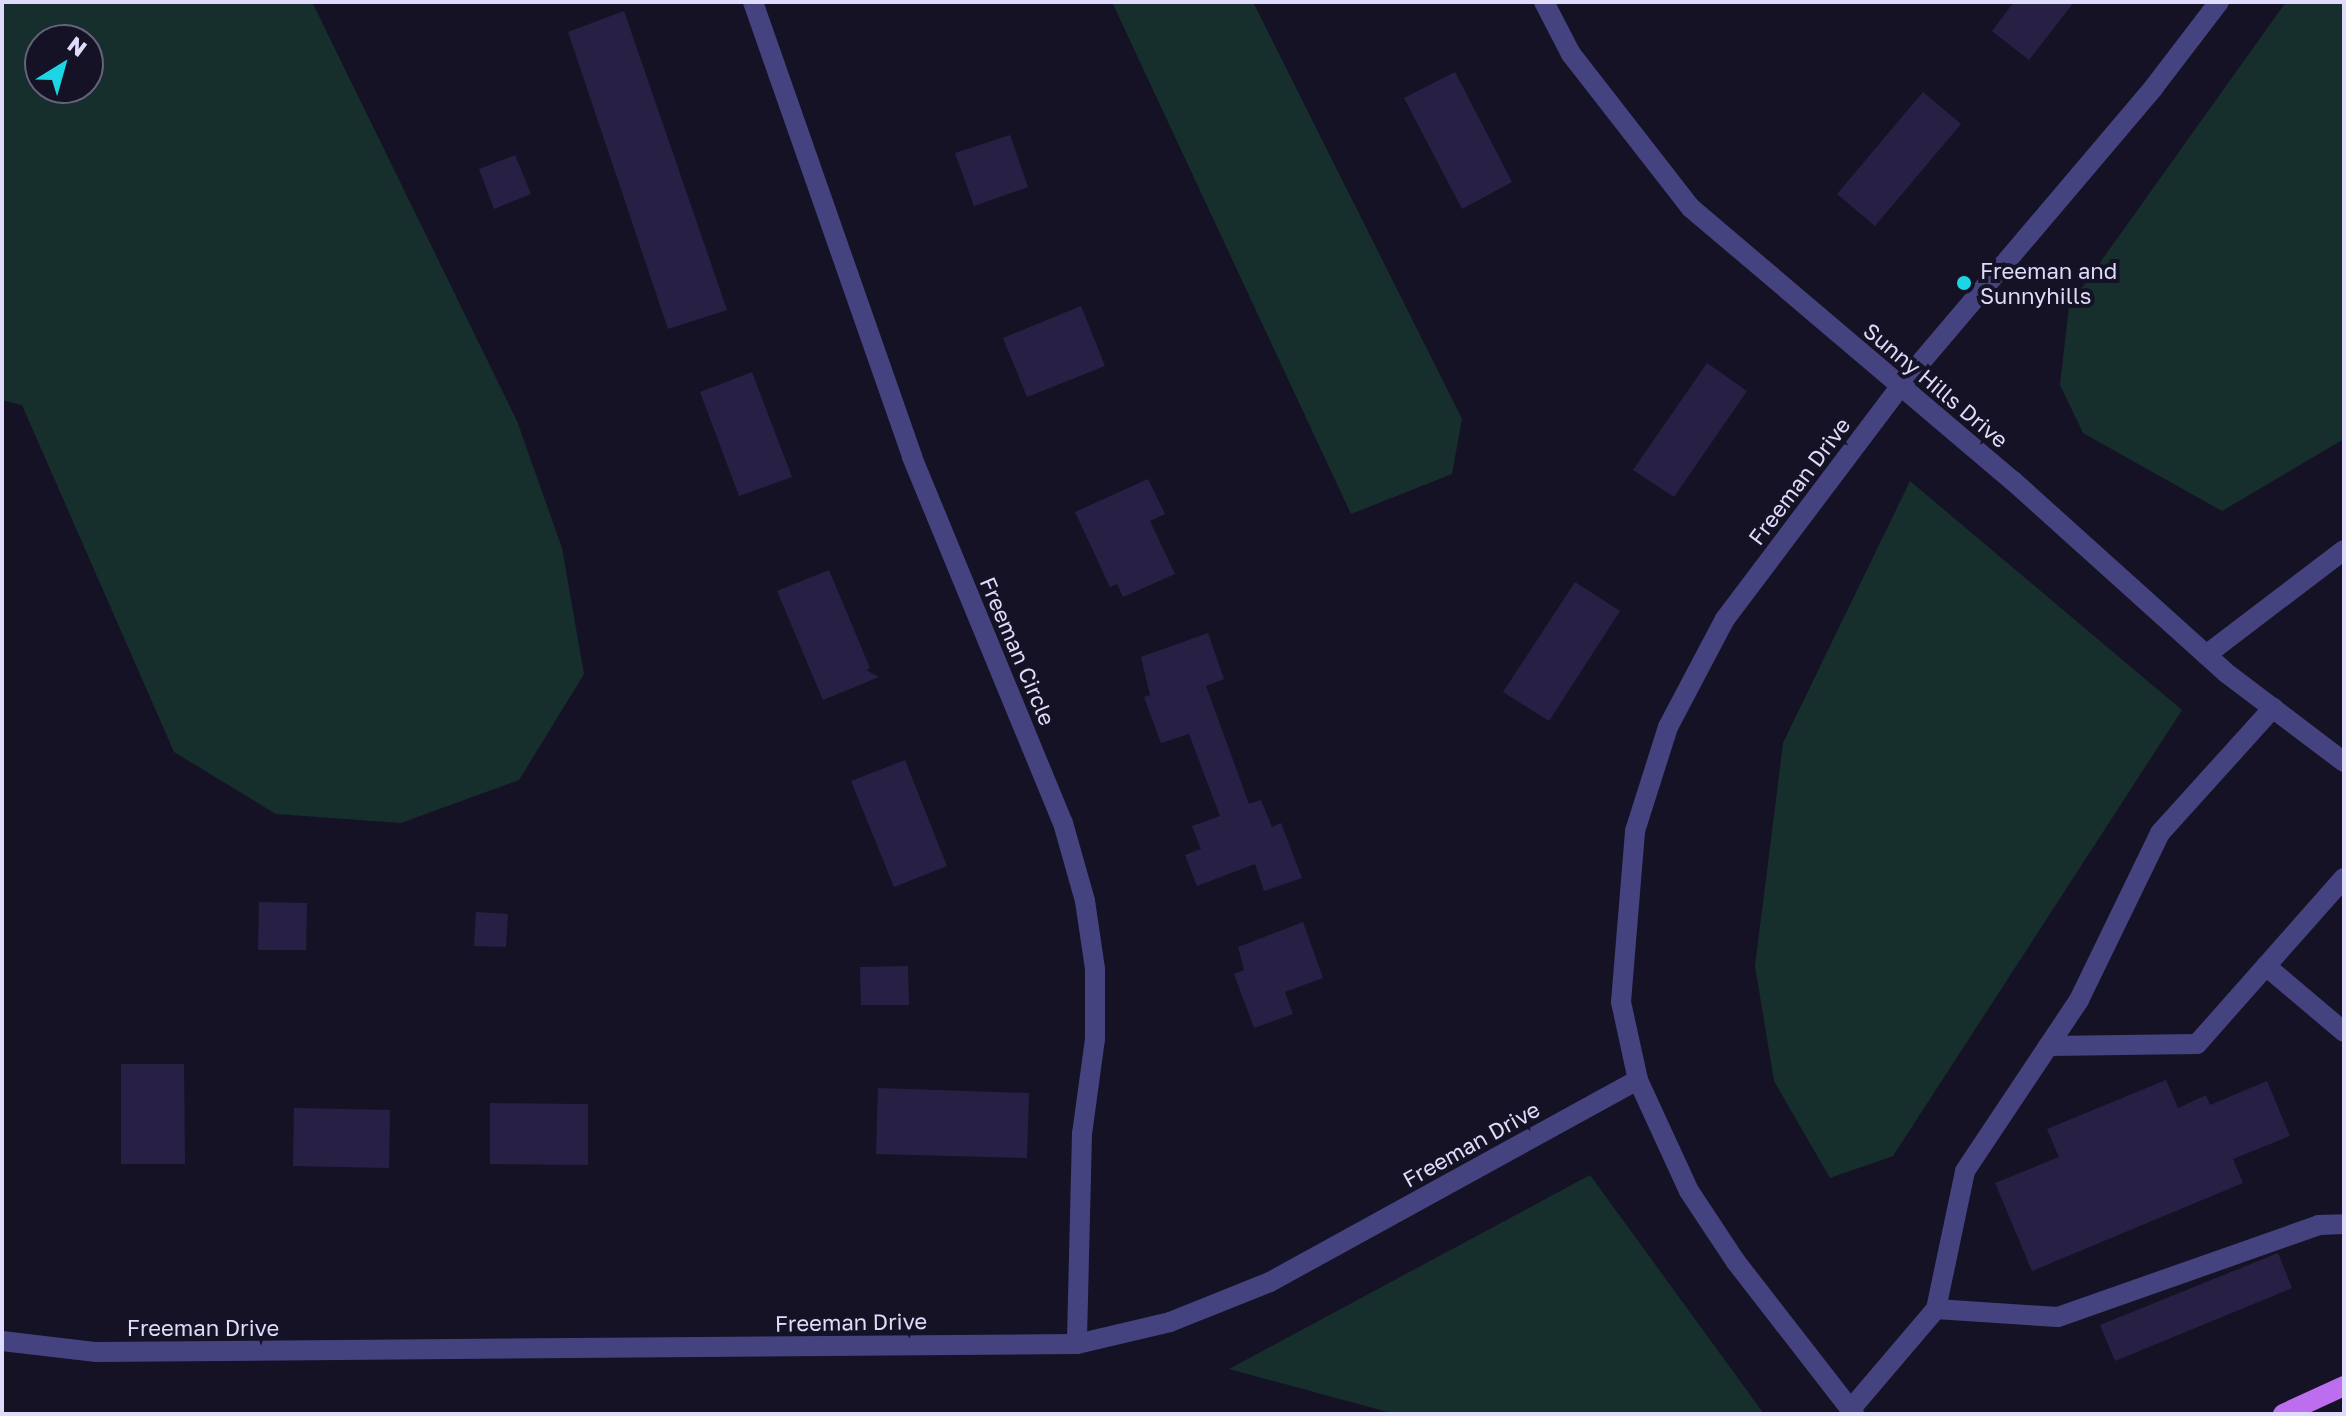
<!DOCTYPE html>
<style>
body{margin:0}
#map{position:relative;width:2346px;height:1416px;overflow:hidden;background:#151225;font-family:"Golos Text",sans-serif}
div>[style]{position:absolute}
.green>*{inset:0;background:#162f2d}
.building>*{inset:0;background:#272044}
.minor>*{height:20px;margin:-10px;padding:0 10px;transform-origin:10px;border-radius:10px;background:#44437f}
.major>*{height:20px;margin:-10px;padding:0 10px;transform-origin:10px;border-radius:10px;background:#bc6eef}
.dots>*{width:22px;height:22px;translate:-50% -50%;box-sizing:border-box;border:4px solid #151225;border-radius:50%}
span{translate:-50% -50%;white-space:nowrap;text-align:center;line-height:1.15;-webkit-text-stroke:8px #151225;paint-order:stroke}
.poi-label{font-size:22px;color:#dedbfb}
.left{translate:0 -50%;text-align:left}
.street-label{font-size:22px;color:#dedbfb}
.frame{position:absolute;inset:0;border:4px solid #dedbfb;pointer-events:none}
.north{position:absolute;left:24px;top:24px;width:80px;height:80px;box-sizing:border-box;background:#151225;border:2px solid #65627b;border-radius:50%;rotate:37deg;font-size:22px;font-weight:700;line-height:32px;text-align:center;color:#dedbfb}
.north::after{content:'';display:block;margin:auto;width:28px;height:36px;background:#1cd5e5;clip-path:polygon(50% 0,100% 100%,50% 72%,0 100%)}
</style>
<div id="map">
<div class="green">
<div style="clip-path:polygon(evenodd,2px 2px,312px 2px,517px 421px,562px 548px,584px 674px,519px 780px,401px 823px,276px 814px,174px 752px,22px 405px,2px 400px,2px 2px,40px 40px,88px 40px,88px 88px,40px 88px,40px 40px)"></div>
<div style="clip-path:polygon(1112px 2px,1253px 2px,1462px 419px,1452px 474px,1351px 514px)"></div>
<div style="clip-path:polygon(2286px 2px,2344px 2px,2344px 439px,2222px 511px,2083px 433px,2060px 385px,2069px 306px)"></div>
<div style="clip-path:polygon(1910px 481px,2182px 710px,1893px 1156px,1830px 1178px,1774px 1081px,1755px 966px,1783px 743px)"></div>
<div style="clip-path:polygon(1590px 1175px,1764px 1414px,1395px 1414px,1229px 1369px)"></div>
</div>
<div class="building">
<div style="clip-path:polygon(2014px 2px,2074px 2px,2029px 60px,1992px 31px)"></div>
<div style="clip-path:polygon(624px 11px,727px 310px,668px 329px,568px 32px)"></div>
<div style="clip-path:polygon(1455px 72px,1512px 182px,1462px 209px,1404px 98px)"></div>
<div style="clip-path:polygon(1923px 92px,1961px 124px,1875px 226px,1837px 194px)"></div>
<div style="clip-path:polygon(1010px 135px,1028px 187px,974px 206px,955px 153px)"></div>
<div style="clip-path:polygon(515px 155px,531px 194px,494px 209px,479px 169px)"></div>
<div style="clip-path:polygon(1081px 306px,1105px 366px,1027px 397px,1003px 338px)"></div>
<div style="clip-path:polygon(1707px 363px,1747px 391px,1674px 497px,1633px 470px)"></div>
<div style="clip-path:polygon(752px 372px,792px 477px,739px 496px,700px 392px)"></div>
<div style="clip-path:polygon(1148px 479px,1165px 514px,1150px 521px,1175px 574px,1123px 597px,1117px 584px,1110px 587px,1075px 512px)"></div>
<div style="clip-path:polygon(829px 570px,870px 668px,866px 670px,879px 677px,823px 700px,777px 591px)"></div>
<div style="clip-path:polygon(1575px 582px,1620px 611px,1549px 721px,1503px 692px)"></div>
<div style="clip-path:polygon(1208px 633px,1224px 679px,1206px 686px,1249px 804px,1261px 800px,1272px 827px,1281px 823px,1302px 878px,1264px 891px,1255px 864px,1197px 886px,1185px 855px,1201px 849px,1192px 826px,1220px 816px,1189px 734px,1161px 743px,1144px 697px,1150px 695px,1141px 657px)"></div>
<div style="clip-path:polygon(905px 760px,947px 866px,894px 887px,851px 781px)"></div>
<div style="clip-path:polygon(259px 902px,307px 903px,306px 950px,258px 950px)"></div>
<div style="clip-path:polygon(476px 912px,508px 914px,506px 947px,474px 946px)"></div>
<div style="clip-path:polygon(1303px 922px,1323px 978px,1285px 992px,1293px 1014px,1254px 1028px,1234px 974px,1244px 970px,1238px 947px)"></div>
<div style="clip-path:polygon(908px 966px,909px 1005px,861px 1005px,860px 967px)"></div>
<div style="clip-path:polygon(121px 1064px,184px 1064px,185px 1164px,121px 1164px)"></div>
<div style="clip-path:polygon(2166px 1080px,2178px 1108px,2206px 1095px,2210px 1105px,2267px 1081px,2290px 1136px,2233px 1159px,2243px 1183px,2032px 1271px,1995px 1183px,2059px 1157px,2047px 1129px)"></div>
<div style="clip-path:polygon(878px 1088px,1029px 1093px,1027px 1158px,876px 1154px)"></div>
<div style="clip-path:polygon(490px 1103px,588px 1104px,588px 1165px,490px 1164px)"></div>
<div style="clip-path:polygon(294px 1108px,390px 1110px,389px 1168px,293px 1166px)"></div>
<div style="clip-path:polygon(2278px 1253px,2292px 1288px,2115px 1361px,2100px 1325px)"></div>
</div>
<div class="minor">
<div style="left:753px;top:2px;width:482px;rotate:70.7deg"></div>
<div style="left:912px;top:457px;width:396px;rotate:67.6deg"></div>
<div style="left:1063px;top:823px;width:81px;rotate:74.2deg"></div>
<div style="left:1085px;top:901px;width:69px;rotate:81.6deg"></div>
<div style="left:1095px;top:969px;width:70px;rotate:90deg"></div>
<div style="left:1095px;top:1039px;width:96px;rotate:97.8deg"></div>
<div style="left:1082px;top:1134px;width:210px;rotate:91.4deg"></div>
<div style="left:1544px;top:2px;width:59px;rotate:62.6deg"></div>
<div style="left:1571px;top:54px;width:195px;rotate:52.1deg"></div>
<div style="left:1691px;top:208px;width:421px;rotate:40.3deg"></div>
<div style="left:2012px;top:480px;width:287px;rotate:42deg"></div>
<div style="left:2225px;top:672px;width:149px;rotate:37.1deg"></div>
<div style="left:2206px;top:655px;width:173px;rotate:-37.3deg"></div>
<div style="left:2266px;top:966px;width:102px;rotate:40.2deg"></div>
<div style="left:2048px;top:1046px;width:149px;rotate:-0.8deg"></div>
<div style="left:2197px;top:1044px;width:222px;rotate:-48.5deg"></div>
<div style="left:1936px;top:1309px;width:122px;rotate:3.8deg"></div>
<div style="left:2058px;top:1317px;width:277px;rotate:-19.4deg"></div>
<div style="left:2319px;top:1225px;width:25px;rotate:-2deg"></div>
<div style="left:2px;top:1341px;width:95px;rotate:6.7deg"></div>
<div style="left:96px;top:1352px;width:981px;rotate:-0.47deg"></div>
<div style="left:1077px;top:1344px;width:96px;rotate:-13.3deg"></div>
<div style="left:1170px;top:1322px;width:108px;rotate:-21.8deg"></div>
<div style="left:1270px;top:1282px;width:420px;rotate:-28.8deg"></div>
<div style="left:1850px;top:1410px;width:133px;rotate:-49.6deg"></div>
<div style="left:1936px;top:1309px;width:141px;rotate:-78.1deg"></div>
<div style="left:1965px;top:1171px;width:206px;rotate:-56.3deg"></div>
<div style="left:2079px;top:1000px;width:186px;rotate:-64.1deg"></div>
<div style="left:2160px;top:833px;width:169px;rotate:-47.9deg"></div>
<div style="left:1854px;top:1414px;width:192px;rotate:-127.8deg"></div>
<div style="left:1736px;top:1262px;width:85px;rotate:-123.5deg"></div>
<div style="left:1689px;top:1191px;width:122px;rotate:-114.7deg"></div>
<div style="left:1638px;top:1080px;width:80px;rotate:-102.3deg"></div>
<div style="left:1621px;top:1002px;width:172px;rotate:-85.3deg"></div>
<div style="left:1635px;top:831px;width:109px;rotate:-72.4deg"></div>
<div style="left:1668px;top:727px;width:122px;rotate:-62.2deg"></div>
<div style="left:1725px;top:619px;width:289px;rotate:-53deg"></div>
<div style="left:1899px;top:388px;width:394px;rotate:-49.7deg"></div>
<div style="left:2154px;top:87px;width:107px;rotate:-52.6deg"></div>
</div>
<div class="major">
<div style="left:2283px;top:1414px;width:67px;rotate:-24.7deg"></div>
</div>
<div class="dots">
<div style="left:1964px;top:283px;background:#1cd5e5"></div>
</div>
<div class="poi-label">
<span class="left" style="left:1980px;top:283px">Freeman and<br>Sunnyhills</span>
</div>
<div class="street-label">
<span style="left:1936px;top:385px;rotate:40deg">Sunny Hills Drive</span>
<span style="left:1799px;top:481px;rotate:-53deg">Freeman Drive</span>
<span style="left:1018px;top:651px;rotate:67deg">Freeman Circle</span>
<span style="left:1471px;top:1144px;rotate:-29deg">Freeman Drive</span>
<span style="left:851px;top:1322px;rotate:-1deg">Freeman Drive</span>
<span style="left:203px;top:1328px">Freeman Drive</span>
</div>
<div class="frame"></div>
<div class="north">N</div>
</div>
